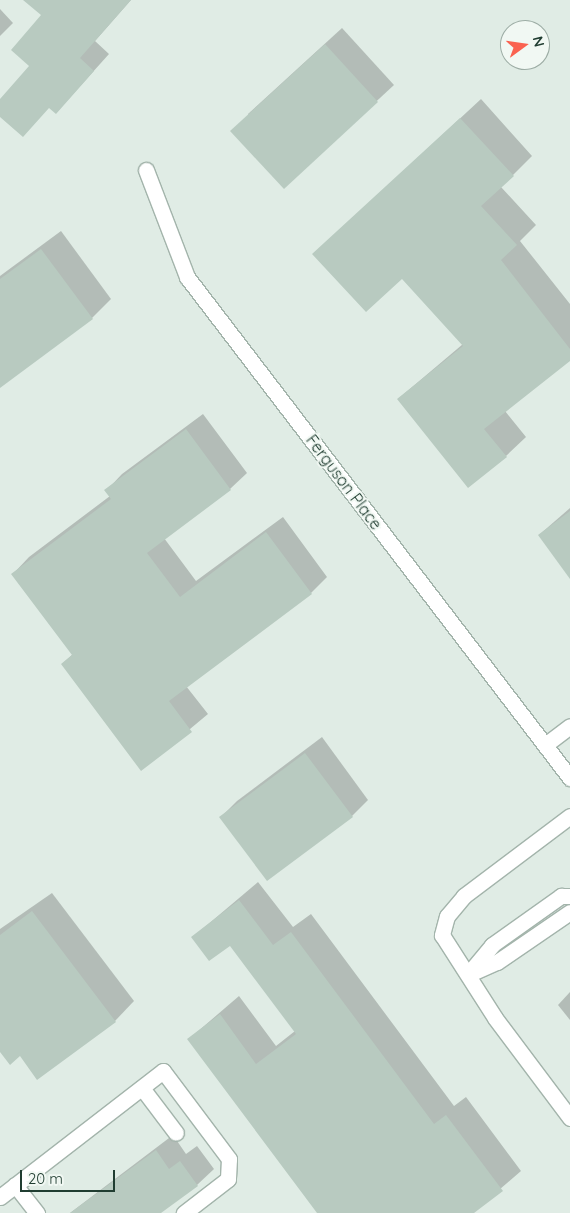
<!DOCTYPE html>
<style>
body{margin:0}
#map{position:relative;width:570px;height:1213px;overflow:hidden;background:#e0ece5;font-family:Quicksand,sans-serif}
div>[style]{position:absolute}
.shadow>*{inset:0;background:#0003}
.building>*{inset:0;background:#b8cac0}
.roads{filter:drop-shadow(1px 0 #a3b4ab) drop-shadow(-1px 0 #a3b4ab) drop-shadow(0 1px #a3b4ab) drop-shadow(0 -1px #a3b4ab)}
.service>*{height:15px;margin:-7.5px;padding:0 7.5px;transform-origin:7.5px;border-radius:7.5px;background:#fff}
.minor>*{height:15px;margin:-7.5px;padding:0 7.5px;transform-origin:7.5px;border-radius:7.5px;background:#fff}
span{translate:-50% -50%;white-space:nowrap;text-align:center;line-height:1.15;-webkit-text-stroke:4px #f1f8f3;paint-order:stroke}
.street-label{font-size:16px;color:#203d31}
.north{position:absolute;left:500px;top:20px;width:50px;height:50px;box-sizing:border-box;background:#f1f8f3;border:1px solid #9dada5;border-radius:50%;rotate:76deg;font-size:14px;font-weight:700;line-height:20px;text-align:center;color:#203d31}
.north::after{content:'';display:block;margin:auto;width:18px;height:22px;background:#fa6250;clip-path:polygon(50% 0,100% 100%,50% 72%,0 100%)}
.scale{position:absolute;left:20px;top:1170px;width:95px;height:22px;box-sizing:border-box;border:2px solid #203d31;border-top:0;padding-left:6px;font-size:15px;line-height:18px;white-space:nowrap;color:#203d31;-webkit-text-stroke:4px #f1f8f3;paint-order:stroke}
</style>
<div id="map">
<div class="shadow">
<div style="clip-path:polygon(47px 0,131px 0,95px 41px,109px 54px,56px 113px,50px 107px,0 115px,0 101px,31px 66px)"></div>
<div style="clip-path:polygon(0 9px,13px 23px,0 36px)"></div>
<div style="clip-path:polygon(342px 28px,394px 85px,284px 187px,248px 114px)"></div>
<div style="clip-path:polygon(481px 99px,532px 156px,501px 187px,536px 225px,520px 241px,570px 304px,570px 359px,505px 411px,526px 437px,506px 456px,398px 399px,463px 344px,402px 278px,314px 254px)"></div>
<div style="clip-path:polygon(61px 231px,111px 299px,92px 318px,0 386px,0 276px)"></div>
<div style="clip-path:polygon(203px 414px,247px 473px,230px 489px,164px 538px,196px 581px,283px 517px,327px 577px,311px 593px,186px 686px,208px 714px,142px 769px,62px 664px,73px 654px,13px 574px,29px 557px,110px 496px,106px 491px,122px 474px)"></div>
<div style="clip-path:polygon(570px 508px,570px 577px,539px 535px)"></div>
<div style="clip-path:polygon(322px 737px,368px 800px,352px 816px,221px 817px,237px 801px)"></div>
<div style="clip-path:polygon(258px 882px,293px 927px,311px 914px,454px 1106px,466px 1097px,521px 1171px,472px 1213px,319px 1213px,189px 1039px,239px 996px,276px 1046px,295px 1031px,230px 944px,193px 937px)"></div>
<div style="clip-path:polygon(52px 893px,134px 1001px,115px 1021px,21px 1055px,0 1049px,0 929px)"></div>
<div style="clip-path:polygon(570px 992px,570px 1020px,558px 1005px)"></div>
<div style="clip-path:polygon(173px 1135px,186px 1154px,197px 1146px,214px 1169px,197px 1185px,159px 1213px,70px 1213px)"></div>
</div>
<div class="building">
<div style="clip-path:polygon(23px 0,131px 0,80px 58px,94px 71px,56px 114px,49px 108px,23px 137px,0 117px,0 99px,29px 66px,11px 50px,41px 15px)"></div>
<div style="clip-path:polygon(325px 44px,378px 102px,284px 189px,230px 131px)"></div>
<div style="clip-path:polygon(460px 118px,514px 176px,481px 206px,517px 245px,501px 260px,570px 349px,570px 361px,484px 429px,507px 457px,468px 488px,397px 399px,463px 346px,402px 279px,366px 312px,312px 254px)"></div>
<div style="clip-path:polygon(41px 249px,93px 319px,0 388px,0 279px)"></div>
<div style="clip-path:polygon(186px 429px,231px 490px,147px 553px,180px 597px,266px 532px,312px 594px,169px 701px,192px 732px,141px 771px,61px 664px,72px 655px,11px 574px,111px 499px,104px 490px)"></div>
<div style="clip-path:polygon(570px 511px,570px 579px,538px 535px)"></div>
<div style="clip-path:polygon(305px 753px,353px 817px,267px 881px,219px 817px)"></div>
<div style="clip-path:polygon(239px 900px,273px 945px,291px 932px,434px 1124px,446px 1115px,503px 1191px,474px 1213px,317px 1213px,187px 1039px,220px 1014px,256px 1064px,296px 1034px,230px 946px,209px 961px,191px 937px)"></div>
<div style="clip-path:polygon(32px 911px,116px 1022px,37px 1080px,20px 1056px,10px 1065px,0 1052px,0 935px)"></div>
<div style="clip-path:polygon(156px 1150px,169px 1169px,180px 1161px,198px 1186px,161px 1213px,70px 1213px)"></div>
</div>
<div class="roads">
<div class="service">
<div style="left:545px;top:745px;width:31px;rotate:-37deg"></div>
<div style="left:570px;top:816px;width:133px;rotate:143deg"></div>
<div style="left:464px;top:896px;width:26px;rotate:130deg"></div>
<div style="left:447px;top:916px;width:20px;rotate:105deg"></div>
<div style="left:442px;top:935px;width:98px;rotate:57.4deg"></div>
<div style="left:495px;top:1018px;width:125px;rotate:53.1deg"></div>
<div style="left:472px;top:973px;width:27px;rotate:-24deg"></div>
<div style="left:497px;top:962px;width:88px;rotate:-34.4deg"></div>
<div style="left:468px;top:974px;width:38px;rotate:-50deg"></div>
<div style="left:492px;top:945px;width:85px;rotate:-35.4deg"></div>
<div style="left:561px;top:896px;width:9px"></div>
<div style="left:142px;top:1088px;width:56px;rotate:52.9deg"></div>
<div style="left:15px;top:1185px;width:36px;rotate:52deg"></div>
<div style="left:0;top:1197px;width:206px;rotate:-37.7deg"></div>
<div style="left:163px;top:1071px;width:110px;rotate:53.1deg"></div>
<div style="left:229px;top:1159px;width:20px;rotate:93deg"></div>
<div style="left:228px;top:1179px;width:56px;rotate:142.3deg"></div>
</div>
<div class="minor">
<div style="left:146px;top:170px;width:115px;rotate:69deg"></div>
<div style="left:187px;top:277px;width:631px;rotate:52.6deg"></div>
</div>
</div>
<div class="street-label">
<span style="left:344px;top:482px;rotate:53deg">Ferguson Place</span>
</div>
<div class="north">N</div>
<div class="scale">20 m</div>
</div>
